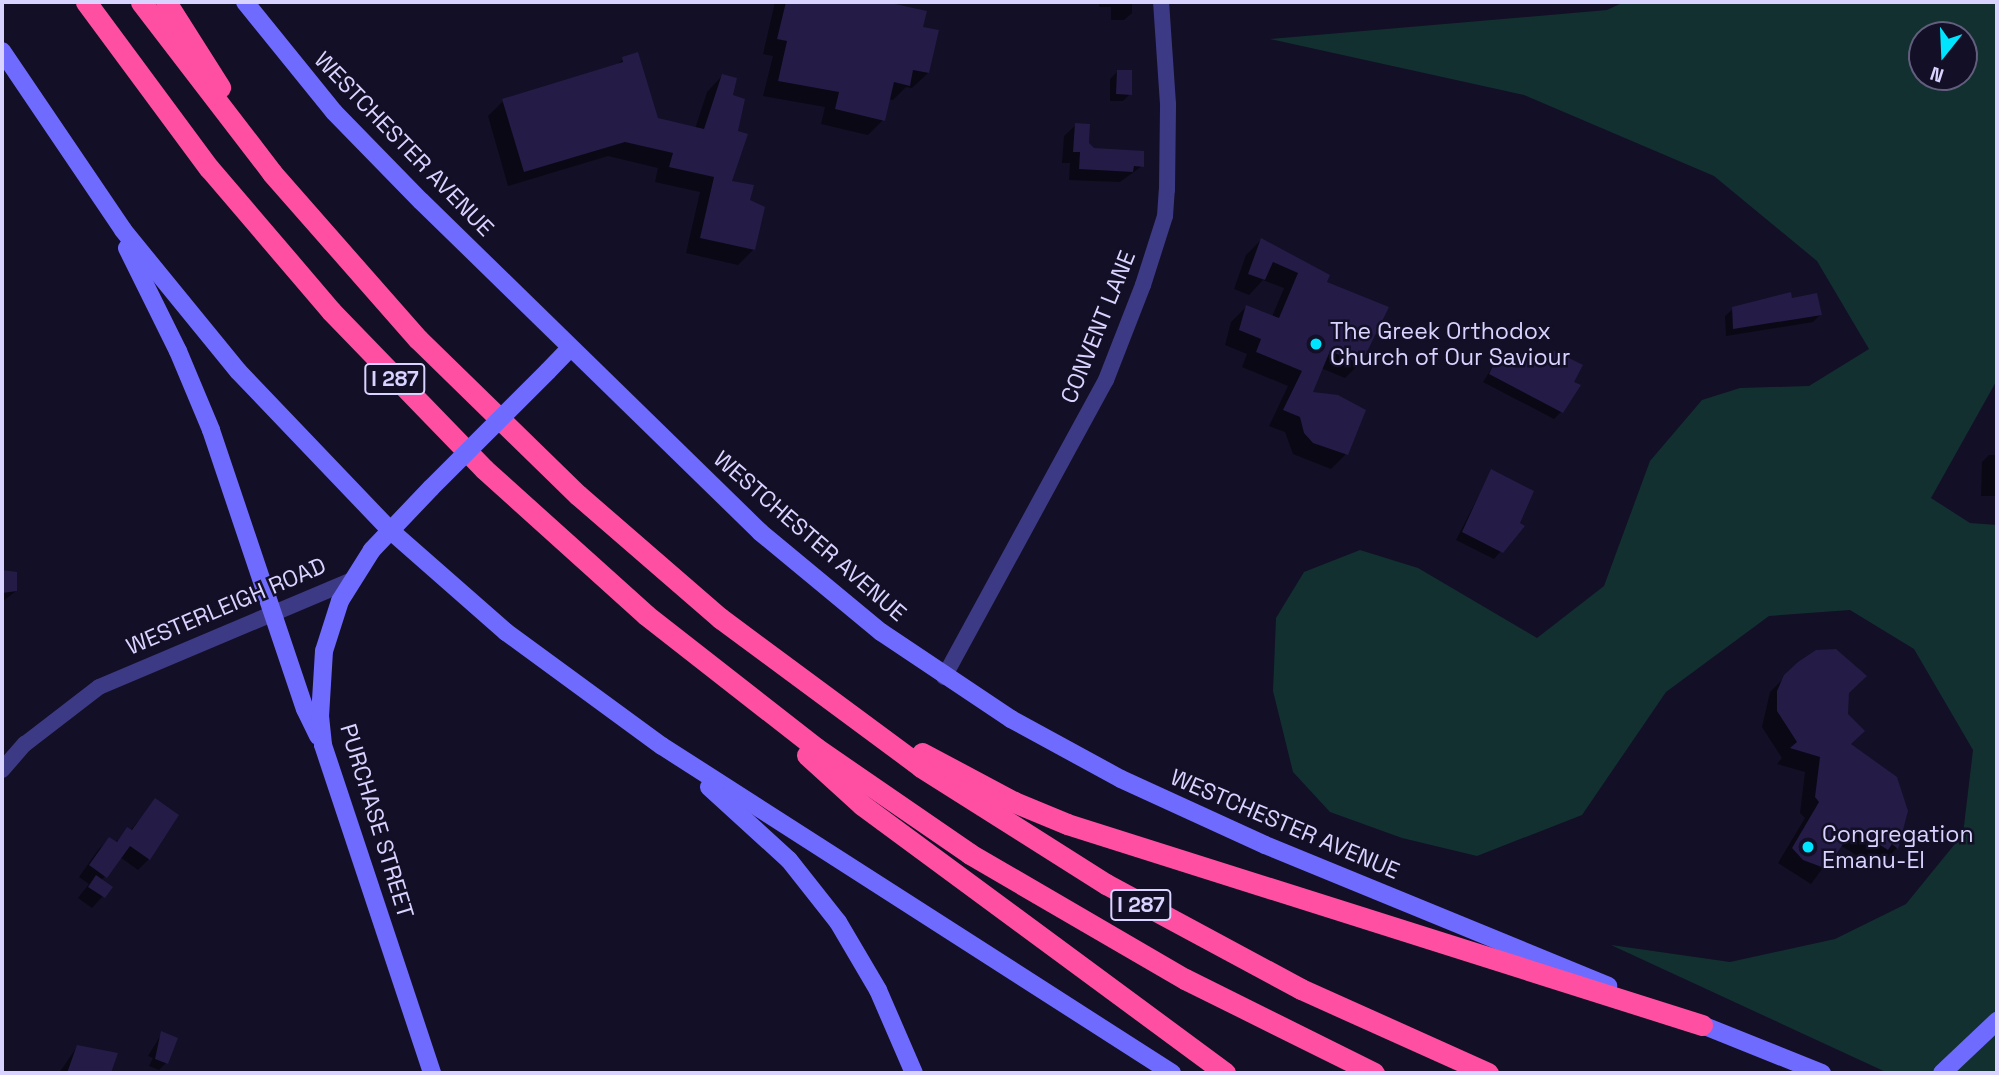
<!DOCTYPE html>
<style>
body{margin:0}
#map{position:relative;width:1999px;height:1075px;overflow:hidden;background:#130f26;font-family:"Space Grotesk",sans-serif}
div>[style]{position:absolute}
.green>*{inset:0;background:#12302f}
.shadow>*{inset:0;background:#0007}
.building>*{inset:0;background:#241b47}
.street>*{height:16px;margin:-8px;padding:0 8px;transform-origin:8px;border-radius:8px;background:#3d3a85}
.secondary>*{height:18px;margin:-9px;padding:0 9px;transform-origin:9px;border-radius:9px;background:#6f6bff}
.highway>*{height:21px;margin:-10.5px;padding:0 10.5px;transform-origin:10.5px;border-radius:10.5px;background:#ff4fa3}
.secondary-bridge>*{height:18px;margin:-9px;padding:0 9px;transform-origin:9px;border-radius:9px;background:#6f6bff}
.dots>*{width:19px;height:19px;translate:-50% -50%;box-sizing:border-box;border:4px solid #130f26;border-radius:50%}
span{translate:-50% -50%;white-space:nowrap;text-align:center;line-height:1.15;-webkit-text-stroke:5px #130f26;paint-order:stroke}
.shield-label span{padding:2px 5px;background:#130f26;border:2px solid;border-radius:5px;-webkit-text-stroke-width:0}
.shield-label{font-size:21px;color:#d9d4ff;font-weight:700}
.street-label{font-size:23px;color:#d9d4ff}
.poi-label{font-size:23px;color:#d9d4ff}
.left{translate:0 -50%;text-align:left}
.frame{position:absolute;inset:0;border:4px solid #d9d4ff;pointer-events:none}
.north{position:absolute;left:1908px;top:21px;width:70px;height:70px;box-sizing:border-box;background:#130f26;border:2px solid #625e7d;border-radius:50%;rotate:198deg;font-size:19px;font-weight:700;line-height:28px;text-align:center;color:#d9d4ff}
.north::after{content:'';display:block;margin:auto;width:24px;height:32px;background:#00e5ff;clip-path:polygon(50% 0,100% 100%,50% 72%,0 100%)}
</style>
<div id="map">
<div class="green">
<div style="clip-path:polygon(evenodd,1624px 2px,1997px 2px,1997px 380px,1931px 498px,1970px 523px,1997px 525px,1997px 1073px,1888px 1073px,1611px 945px,1730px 962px,1835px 939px,1906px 904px,1963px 834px,1973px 750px,1914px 649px,1850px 610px,1769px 616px,1666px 692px,1582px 815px,1477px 856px,1402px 838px,1330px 812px,1293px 772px,1273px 691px,1276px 618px,1304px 572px,1360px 550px,1418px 568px,1537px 638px,1604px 586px,1650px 461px,1702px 400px,1740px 388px,1809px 386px,1869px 349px,1817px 261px,1714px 176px,1524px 95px,1270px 39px,1607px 10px,1624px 2px,1922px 35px,1964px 35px,1964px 77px,1922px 77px,1922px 35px)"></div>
</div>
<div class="shadow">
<div style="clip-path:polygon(775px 2px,878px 2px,925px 12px,921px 28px,928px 73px,912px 88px,906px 87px,893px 100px,888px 99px,883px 120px,868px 135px,821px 124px,825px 107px,763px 96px,773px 56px,763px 54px)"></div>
<div style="clip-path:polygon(1099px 2px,1132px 2px,1132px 13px,1124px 20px,1111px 20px,1111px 7px,1099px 7px)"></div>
<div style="clip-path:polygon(623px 59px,656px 120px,695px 129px,707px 92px,722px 76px,731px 96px,736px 133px,730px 182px,748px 201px,754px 249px,738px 265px,686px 253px,700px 192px,655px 182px,658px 168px,608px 156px,508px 186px,488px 116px,503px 101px,615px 67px)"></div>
<div style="clip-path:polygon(1117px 72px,1130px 94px,1123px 101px,1110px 101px,1110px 79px)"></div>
<div style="clip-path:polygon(1076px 125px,1093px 150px,1142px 166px,1120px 182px,1069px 180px,1070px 163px,1062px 163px,1064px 136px)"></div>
<div style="clip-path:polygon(1261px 240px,1325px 283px,1360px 363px,1345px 378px,1321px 368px,1310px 393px,1346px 454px,1331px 469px,1293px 454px,1285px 432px,1269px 426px,1288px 386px,1242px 367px,1247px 354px,1225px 345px,1231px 322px,1246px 307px,1272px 317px,1284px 288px,1263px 280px,1249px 295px,1234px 289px,1246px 255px)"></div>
<div style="clip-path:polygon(1791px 301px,1820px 315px,1813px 322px,1726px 336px,1725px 316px,1733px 309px)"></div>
<div style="clip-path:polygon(1515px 352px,1543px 367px,1554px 352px,1562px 411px,1554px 419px,1483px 382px,1498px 358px,1506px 362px)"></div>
<div style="clip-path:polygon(1989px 455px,1997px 455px,1997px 496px,1981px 496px,1982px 462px)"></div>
<div style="clip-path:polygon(1491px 472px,1522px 527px,1494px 559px,1456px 540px)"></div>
<div style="clip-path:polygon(2px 572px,15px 574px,16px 591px,2px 602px)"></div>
<div style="clip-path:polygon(1786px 676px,1847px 693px,1849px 745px,1906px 811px,1897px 848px,1882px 863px,1876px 859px,1871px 864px,1840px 845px,1811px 884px,1778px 863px,1805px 818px,1800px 813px,1805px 772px,1777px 764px,1782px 758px,1762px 727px,1770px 692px)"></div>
<div style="clip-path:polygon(155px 801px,149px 859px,138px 870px,120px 857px,101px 881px,110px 888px,92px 908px,78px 898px,89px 884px,79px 877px,98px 850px,109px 839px,114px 843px,130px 831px)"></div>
<div style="clip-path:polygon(162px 1033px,166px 1063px,159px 1070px,149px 1066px,153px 1058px,148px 1056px)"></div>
<div style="clip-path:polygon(77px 1047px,115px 1055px,108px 1073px,59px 1073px)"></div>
</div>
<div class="building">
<div style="clip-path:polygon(786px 2px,886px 2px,927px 11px,923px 27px,939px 30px,929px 73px,913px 70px,910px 86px,894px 82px,885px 121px,835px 109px,839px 92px,778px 81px,787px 41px,777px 39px)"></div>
<div style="clip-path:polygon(638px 52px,658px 118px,704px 129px,722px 74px,737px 78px,733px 95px,745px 99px,738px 131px,748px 134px,732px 181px,754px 185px,750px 200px,765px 207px,755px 250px,700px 238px,714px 177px,669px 167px,673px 153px,625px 142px,524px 172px,502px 99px,623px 62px,622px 57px)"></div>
<div style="clip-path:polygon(1117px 70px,1132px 70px,1132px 95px,1116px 94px)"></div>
<div style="clip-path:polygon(1075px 123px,1090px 124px,1089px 143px,1094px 148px,1144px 151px,1144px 167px,1134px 166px,1133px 172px,1079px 169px,1080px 152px,1073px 152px)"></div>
<div style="clip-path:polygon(1261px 238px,1330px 275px,1327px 282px,1389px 307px,1361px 364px,1330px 351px,1313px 392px,1338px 395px,1366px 410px,1348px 455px,1313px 443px,1304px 433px,1300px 417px,1283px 410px,1302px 371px,1256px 352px,1261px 339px,1239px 330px,1246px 305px,1279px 318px,1298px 273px,1273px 262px,1265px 280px,1248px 274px)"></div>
<div style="clip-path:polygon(1791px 292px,1792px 298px,1817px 293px,1822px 315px,1733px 329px,1732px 307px)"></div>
<div style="clip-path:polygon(1514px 350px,1545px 366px,1553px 350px,1583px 365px,1574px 382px,1581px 385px,1563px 413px,1489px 374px,1498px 356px,1509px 361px)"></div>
<div style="clip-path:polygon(1491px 469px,1534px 491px,1520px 523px,1525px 526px,1503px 553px,1462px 532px)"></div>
<div style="clip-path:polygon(2px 570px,17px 572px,17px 591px,2px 593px)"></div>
<div style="clip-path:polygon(1836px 649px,1867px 676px,1849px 693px,1848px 714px,1865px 731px,1851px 744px,1897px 777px,1908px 811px,1898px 849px,1892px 844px,1888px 850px,1853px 828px,1827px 869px,1803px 860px,1792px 848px,1819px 802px,1815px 797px,1820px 757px,1790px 748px,1797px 742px,1777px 711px,1777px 691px,1784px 675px,1798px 662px,1816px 650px)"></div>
<div style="clip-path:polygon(155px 798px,179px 815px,150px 860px,130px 846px,107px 878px,89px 865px,109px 837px,117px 842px,127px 827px,132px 830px)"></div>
<div style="clip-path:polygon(96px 875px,113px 887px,105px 898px,88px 887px)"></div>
<div style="clip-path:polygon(161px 1031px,178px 1038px,168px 1064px,155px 1059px)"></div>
<div style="clip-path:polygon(77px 1045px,118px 1053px,111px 1073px,67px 1073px)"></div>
</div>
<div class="street">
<div style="left:944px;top:677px;width:338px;rotate:-61.4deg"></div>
<div style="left:1106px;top:380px;width:102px;rotate:-68.7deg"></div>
<div style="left:1143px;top:285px;width:72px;rotate:-72.3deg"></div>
<div style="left:1165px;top:216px;width:26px;rotate:-86deg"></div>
<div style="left:1167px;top:190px;width:86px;rotate:-89.3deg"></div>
<div style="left:1168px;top:104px;width:102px;rotate:-93.9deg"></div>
<div style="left:2px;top:770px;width:35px;rotate:-49deg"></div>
<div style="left:25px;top:744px;width:93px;rotate:-37.6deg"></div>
<div style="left:99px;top:687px;width:272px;rotate:-22.9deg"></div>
</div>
<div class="secondary">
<div style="left:245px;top:2px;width:141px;rotate:51deg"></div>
<div style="left:334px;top:112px;width:124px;rotate:45.7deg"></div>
<div style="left:421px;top:201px;width:474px;rotate:44.3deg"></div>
<div style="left:760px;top:532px;width:157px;rotate:39.6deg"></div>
<div style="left:881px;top:632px;width:156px;rotate:33.8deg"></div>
<div style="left:1011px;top:719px;width:125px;rotate:28.6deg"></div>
<div style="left:1121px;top:779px;width:158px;rotate:24.6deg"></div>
<div style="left:1265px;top:845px;width:371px;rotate:22.3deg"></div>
<div style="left:2px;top:51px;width:216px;rotate:55.9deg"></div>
<div style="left:123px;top:230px;width:182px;rotate:50.8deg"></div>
<div style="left:238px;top:371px;width:221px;rotate:46.3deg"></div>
<div style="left:391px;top:531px;width:153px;rotate:41.3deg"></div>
<div style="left:506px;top:632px;width:193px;rotate:36.2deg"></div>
<div style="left:662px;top:746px;width:606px;rotate:32.67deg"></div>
<div style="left:127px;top:248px;width:115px;rotate:63.7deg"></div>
<div style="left:178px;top:351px;width:86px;rotate:67.3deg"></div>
<div style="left:211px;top:430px;width:294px;rotate:71.4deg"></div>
<div style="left:305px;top:709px;width:30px;rotate:64deg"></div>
<div style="left:548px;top:371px;width:32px;rotate:-46deg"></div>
<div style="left:431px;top:488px;width:86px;rotate:133.6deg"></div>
<div style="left:372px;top:550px;width:60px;rotate:122.1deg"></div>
<div style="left:340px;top:601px;width:52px;rotate:107.7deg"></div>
<div style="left:324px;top:651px;width:65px;rotate:93.5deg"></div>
<div style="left:320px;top:716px;width:29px;rotate:84deg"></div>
<div style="left:323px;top:745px;width:346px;rotate:71.6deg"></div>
<div style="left:709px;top:787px;width:108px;rotate:42.4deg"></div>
<div style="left:789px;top:860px;width:79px;rotate:51.7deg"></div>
<div style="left:838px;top:922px;width:79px;rotate:59.5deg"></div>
<div style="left:878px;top:990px;width:90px;rotate:66.6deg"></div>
<div style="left:1692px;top:1021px;width:140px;rotate:21.8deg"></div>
<div style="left:1942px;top:1073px;width:76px;rotate:-43.4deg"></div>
</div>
<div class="highway">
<div style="left:86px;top:2px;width:207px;rotate:53.5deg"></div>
<div style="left:209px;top:168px;width:188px;rotate:49.5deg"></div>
<div style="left:331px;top:311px;width:220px;rotate:45.9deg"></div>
<div style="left:484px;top:469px;width:218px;rotate:42deg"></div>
<div style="left:646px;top:615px;width:216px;rotate:38deg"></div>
<div style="left:816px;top:748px;width:187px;rotate:34.5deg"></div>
<div style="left:970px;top:854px;width:249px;rotate:30.2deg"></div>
<div style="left:1185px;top:979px;width:211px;rotate:26.4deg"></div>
<div style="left:141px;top:2px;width:215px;rotate:52.5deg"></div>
<div style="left:272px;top:173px;width:221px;rotate:48.7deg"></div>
<div style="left:418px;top:339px;width:223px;rotate:44.3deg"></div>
<div style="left:578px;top:495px;width:188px;rotate:40.9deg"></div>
<div style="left:720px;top:618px;width:250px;rotate:36.5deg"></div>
<div style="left:921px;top:767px;width:219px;rotate:32.3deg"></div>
<div style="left:1106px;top:884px;width:221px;rotate:28.3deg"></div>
<div style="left:1301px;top:989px;width:205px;rotate:24.2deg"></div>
<div style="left:166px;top:2px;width:101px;rotate:57.6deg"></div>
<div style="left:922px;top:753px;width:104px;rotate:28deg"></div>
<div style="left:1014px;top:802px;width:57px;rotate:22.5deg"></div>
<div style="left:1067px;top:824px;width:666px;rotate:17.56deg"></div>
<div style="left:807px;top:755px;width:74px;rotate:42.3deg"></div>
<div style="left:862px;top:805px;width:451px;rotate:36.4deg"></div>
</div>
<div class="secondary-bridge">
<div style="left:431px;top:488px;width:165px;rotate:-45deg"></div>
</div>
<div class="dots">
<div style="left:1316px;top:344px;background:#00e5ff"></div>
<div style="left:1808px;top:847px;background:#00e5ff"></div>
</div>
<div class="shield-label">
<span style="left:395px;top:379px">I 287</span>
<span style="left:1141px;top:905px">I 287</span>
</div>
<div class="street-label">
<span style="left:404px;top:144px;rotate:46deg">WESTCHESTER AVENUE</span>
<span style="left:1098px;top:327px;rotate:-68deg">CONVENT LANE</span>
<span style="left:810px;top:536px;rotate:41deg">WESTCHESTER AVENUE</span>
<span style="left:226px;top:606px;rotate:-23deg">WESTERLEIGH ROAD</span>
<span style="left:377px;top:821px;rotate:73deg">PURCHASE STREET</span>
<span style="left:1285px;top:824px;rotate:23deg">WESTCHESTER AVENUE</span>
</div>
<div class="poi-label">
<span class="left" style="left:1330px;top:344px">The Greek Orthodox<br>Church of Our Saviour</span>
<span class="left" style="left:1822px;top:847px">Congregation<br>Emanu-El</span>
</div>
<div class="frame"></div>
<div class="north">N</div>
</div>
